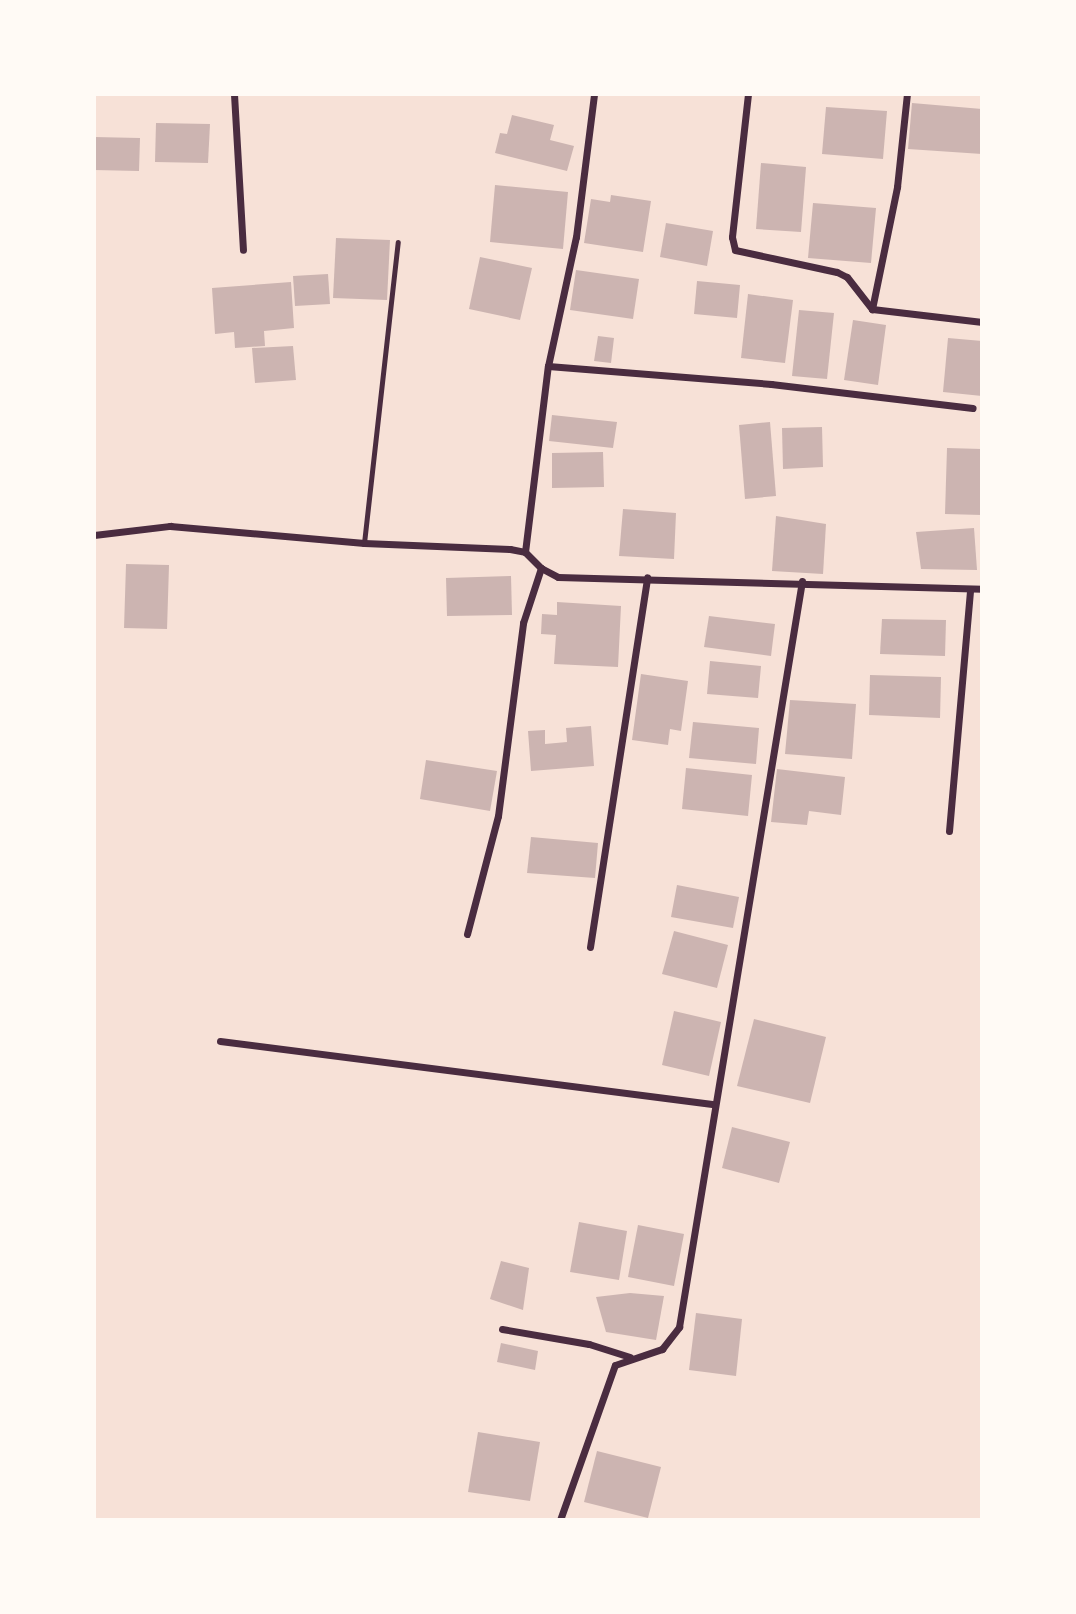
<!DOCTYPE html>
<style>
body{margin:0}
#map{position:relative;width:1076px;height:1614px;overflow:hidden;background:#f7e1d7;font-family:"Times New Roman",serif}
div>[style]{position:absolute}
.building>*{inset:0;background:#ccb4b1}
.service>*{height:5px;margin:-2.5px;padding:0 2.5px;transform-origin:2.5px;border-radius:2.5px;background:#4a2c40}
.minor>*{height:7px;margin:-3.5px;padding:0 3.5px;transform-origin:3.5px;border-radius:3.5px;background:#4a2c40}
span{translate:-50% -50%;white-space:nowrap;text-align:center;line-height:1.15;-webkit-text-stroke:5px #fffaf5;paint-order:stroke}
.frame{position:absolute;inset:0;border:96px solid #fffaf5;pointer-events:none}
</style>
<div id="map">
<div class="building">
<div style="clip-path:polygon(912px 103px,982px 109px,982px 154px,908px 149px)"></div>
<div style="clip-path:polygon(826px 107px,887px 111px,883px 159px,822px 154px)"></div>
<div style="clip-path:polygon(512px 115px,554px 125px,550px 140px,574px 146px,567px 171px,495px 153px,500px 133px,507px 134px)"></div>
<div style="clip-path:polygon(156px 123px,210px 124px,208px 163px,155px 162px)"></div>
<div style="clip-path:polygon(94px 137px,140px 138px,139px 171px,94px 170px)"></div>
<div style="clip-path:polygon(761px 163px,806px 167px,801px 232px,756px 229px)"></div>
<div style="clip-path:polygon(495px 185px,568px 192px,563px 249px,490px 242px)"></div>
<div style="clip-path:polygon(611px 195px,651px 201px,643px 252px,584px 243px,591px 199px,610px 202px)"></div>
<div style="clip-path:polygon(813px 203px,876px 208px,871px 263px,808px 258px)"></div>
<div style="clip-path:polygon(666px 223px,713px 231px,707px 266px,660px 257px)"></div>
<div style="clip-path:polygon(336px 238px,390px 240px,387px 300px,333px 298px)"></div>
<div style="clip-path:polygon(480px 257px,532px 268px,520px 320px,469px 309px)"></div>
<div style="clip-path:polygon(576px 270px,639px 279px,633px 319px,570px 310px)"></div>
<div style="clip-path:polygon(328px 274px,330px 304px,295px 306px,293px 276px)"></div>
<div style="clip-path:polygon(697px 281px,740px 285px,737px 318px,694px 314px)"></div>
<div style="clip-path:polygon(291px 282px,294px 328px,264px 331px,265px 346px,235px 348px,234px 332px,215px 334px,212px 288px)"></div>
<div style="clip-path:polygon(748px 294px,793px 300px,785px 363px,741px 358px)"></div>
<div style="clip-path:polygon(799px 310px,834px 313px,827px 379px,792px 376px)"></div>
<div style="clip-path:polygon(853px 320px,886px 325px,878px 385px,844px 380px)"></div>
<div style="clip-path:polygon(598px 336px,614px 338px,611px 363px,594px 361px)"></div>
<div style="clip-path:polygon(948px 338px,982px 341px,982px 396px,943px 392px)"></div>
<div style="clip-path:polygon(293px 346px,296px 380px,255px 383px,252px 348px)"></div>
<div style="clip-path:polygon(552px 415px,617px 422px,613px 448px,549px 441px)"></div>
<div style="clip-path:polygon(770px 422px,776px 496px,745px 499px,739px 425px)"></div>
<div style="clip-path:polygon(822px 427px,823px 467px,783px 469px,782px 428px)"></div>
<div style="clip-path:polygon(947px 448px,982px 449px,982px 515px,945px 514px)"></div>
<div style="clip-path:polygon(603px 452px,604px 487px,552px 488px,552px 453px)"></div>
<div style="clip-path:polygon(623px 509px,676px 513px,674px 559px,619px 556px)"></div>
<div style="clip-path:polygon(776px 516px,826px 524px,823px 574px,772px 571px)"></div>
<div style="clip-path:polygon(974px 528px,977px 570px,921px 569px,916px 532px)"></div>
<div style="clip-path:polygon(126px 564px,169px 565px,167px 629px,124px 628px)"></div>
<div style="clip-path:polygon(511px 576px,512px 615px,447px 616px,446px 578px)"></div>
<div style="clip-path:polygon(557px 602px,621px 606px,618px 667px,554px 664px,556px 635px,541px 634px,542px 614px,557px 615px)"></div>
<div style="clip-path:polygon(709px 616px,775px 624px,771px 656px,704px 647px)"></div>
<div style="clip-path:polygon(882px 619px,946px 620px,945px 656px,880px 654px)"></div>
<div style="clip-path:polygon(710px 661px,761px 666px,758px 698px,707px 694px)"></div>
<div style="clip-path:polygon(641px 674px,688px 681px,681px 731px,670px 729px,668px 745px,632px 740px)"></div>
<div style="clip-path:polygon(870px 675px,941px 677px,940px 718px,869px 715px)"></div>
<div style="clip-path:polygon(790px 700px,856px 704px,852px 759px,785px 754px)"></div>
<div style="clip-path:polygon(693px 722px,759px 728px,756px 764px,689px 758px)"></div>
<div style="clip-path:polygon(591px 726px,594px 766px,531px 771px,528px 731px,545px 730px,545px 744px,567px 742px,566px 728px)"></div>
<div style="clip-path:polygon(426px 760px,497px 771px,490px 811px,420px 799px)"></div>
<div style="clip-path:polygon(686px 768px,752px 775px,748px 816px,682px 809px)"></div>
<div style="clip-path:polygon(777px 769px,845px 777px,841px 815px,809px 811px,807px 825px,771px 822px)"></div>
<div style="clip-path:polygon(531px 837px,598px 843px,595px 878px,527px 873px)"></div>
<div style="clip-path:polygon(677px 885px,739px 897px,733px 928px,671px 917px)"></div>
<div style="clip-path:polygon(674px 931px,728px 945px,717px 988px,662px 974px)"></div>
<div style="clip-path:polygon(674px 1011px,721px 1022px,709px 1076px,662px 1065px)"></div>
<div style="clip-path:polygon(754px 1019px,826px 1037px,810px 1103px,737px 1086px)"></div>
<div style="clip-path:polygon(732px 1127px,790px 1142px,779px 1183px,722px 1168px)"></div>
<div style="clip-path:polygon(579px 1222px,627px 1231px,619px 1280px,570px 1272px)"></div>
<div style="clip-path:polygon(638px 1225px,684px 1234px,674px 1286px,628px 1277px)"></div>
<div style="clip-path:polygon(501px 1261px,529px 1268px,523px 1310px,490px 1299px)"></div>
<div style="clip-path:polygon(630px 1293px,664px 1296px,656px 1340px,606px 1332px,596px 1297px)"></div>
<div style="clip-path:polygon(696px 1313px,742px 1319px,736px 1376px,689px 1370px)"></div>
<div style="clip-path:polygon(501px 1343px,538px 1351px,535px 1370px,497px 1362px)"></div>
<div style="clip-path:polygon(478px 1432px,540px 1442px,530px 1501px,468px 1492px)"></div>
<div style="clip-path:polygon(597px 1451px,661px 1467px,648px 1518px,584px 1502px)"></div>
</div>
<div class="service">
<div style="left:364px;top:543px;width:303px;rotate:-83.6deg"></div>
</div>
<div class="minor">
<div style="left:234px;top:94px;width:156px;rotate:86.7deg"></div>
<div style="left:748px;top:94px;width:144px;rotate:96.4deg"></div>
<div style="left:732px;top:237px;width:13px;rotate:77deg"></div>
<div style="left:735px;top:250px;width:104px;rotate:12.2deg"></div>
<div style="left:837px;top:272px;width:11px;rotate:27deg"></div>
<div style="left:847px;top:277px;width:41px;rotate:52deg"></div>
<div style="left:872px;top:309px;width:111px;rotate:6.7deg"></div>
<div style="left:872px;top:309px;width:125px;rotate:-78.4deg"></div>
<div style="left:897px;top:187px;width:94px;rotate:-83.9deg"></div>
<div style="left:548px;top:366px;width:224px;rotate:4.6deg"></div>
<div style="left:771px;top:384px;width:203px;rotate:6.8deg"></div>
<div style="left:94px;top:535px;width:77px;rotate:-6.8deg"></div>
<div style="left:170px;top:526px;width:195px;rotate:5deg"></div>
<div style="left:364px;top:543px;width:146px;rotate:2.4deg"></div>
<div style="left:510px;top:549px;width:15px;rotate:11deg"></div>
<div style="left:525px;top:552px;width:23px;rotate:45deg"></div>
<div style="left:541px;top:568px;width:19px;rotate:28deg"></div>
<div style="left:558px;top:577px;width:424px;rotate:1.6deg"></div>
<div style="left:525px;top:552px;width:187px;rotate:-83deg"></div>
<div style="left:548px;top:366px;width:132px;rotate:-77.8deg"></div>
<div style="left:576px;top:237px;width:144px;rotate:-82.8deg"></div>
<div style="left:949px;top:831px;width:243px;rotate:-85deg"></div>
<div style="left:467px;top:934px;width:122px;rotate:-75.3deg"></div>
<div style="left:498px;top:816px;width:195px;rotate:-82.6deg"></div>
<div style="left:523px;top:623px;width:58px;rotate:-71.9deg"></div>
<div style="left:590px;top:947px;width:374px;rotate:-81.2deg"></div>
<div style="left:220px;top:1041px;width:498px;rotate:7.3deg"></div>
<div style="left:502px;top:1329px;width:88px;rotate:9.8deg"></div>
<div style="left:589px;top:1344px;width:43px;rotate:17.6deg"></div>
<div style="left:560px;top:1520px;width:164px;rotate:-70.5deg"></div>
<div style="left:615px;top:1365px;width:50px;rotate:-18.8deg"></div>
<div style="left:662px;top:1349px;width:28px;rotate:-52deg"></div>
<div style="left:679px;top:1327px;width:756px;rotate:-80.64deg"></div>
</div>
<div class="frame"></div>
</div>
